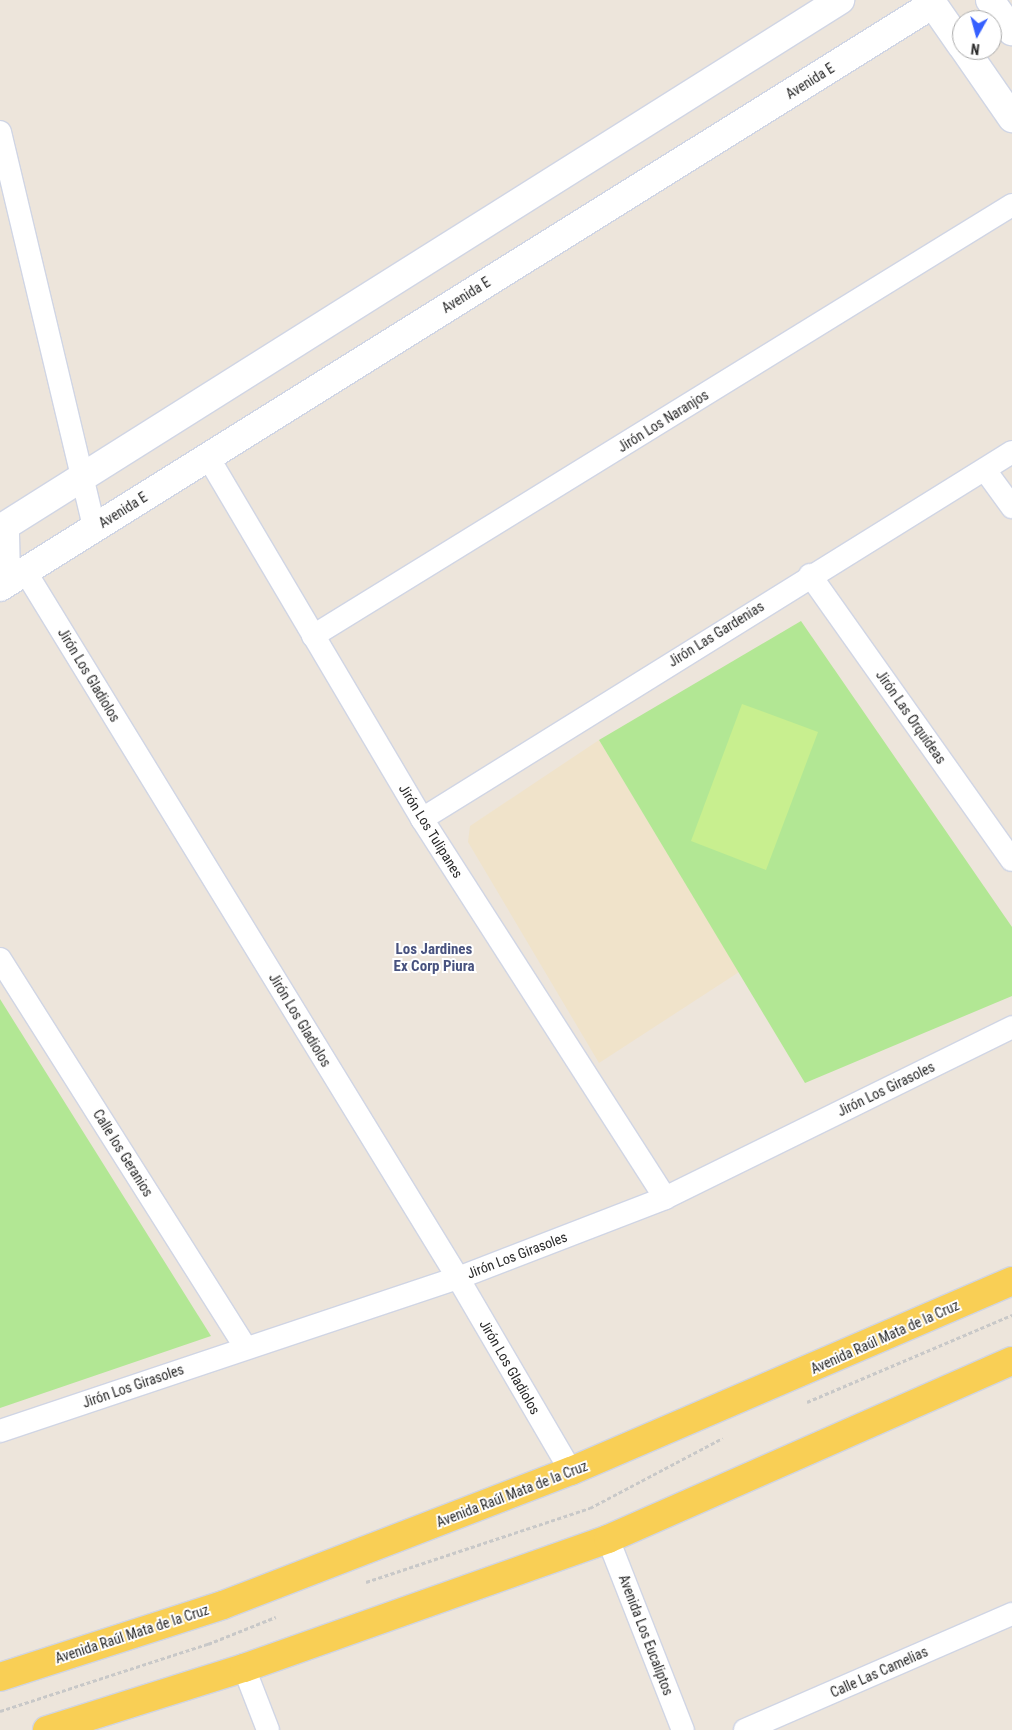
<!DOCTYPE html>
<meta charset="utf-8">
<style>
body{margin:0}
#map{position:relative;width:1012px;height:1730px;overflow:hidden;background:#ede5db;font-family:"Roboto Condensed",sans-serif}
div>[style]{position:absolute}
.education>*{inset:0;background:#f0e3ca}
.green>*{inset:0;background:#b2e794}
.pitch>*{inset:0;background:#c8ef8f}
.path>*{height:3px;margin-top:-1.5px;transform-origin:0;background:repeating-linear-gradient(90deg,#c8c8c8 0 4px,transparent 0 6.5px)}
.roads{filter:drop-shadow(1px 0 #d0d5e4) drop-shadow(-1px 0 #d0d5e4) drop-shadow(0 1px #d0d5e4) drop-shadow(0 -1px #d0d5e4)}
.street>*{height:22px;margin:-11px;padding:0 11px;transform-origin:11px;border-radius:11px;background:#fff}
.secondary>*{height:28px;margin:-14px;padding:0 14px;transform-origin:14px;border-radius:14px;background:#fff}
.primary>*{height:28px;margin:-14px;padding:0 14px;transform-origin:14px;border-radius:14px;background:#f9cf55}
span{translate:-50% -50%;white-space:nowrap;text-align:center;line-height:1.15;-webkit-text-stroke:4px #fff;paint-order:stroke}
.street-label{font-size:14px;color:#2a2a2a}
.neighbourhood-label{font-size:15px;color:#48527e;font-weight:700}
.north{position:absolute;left:952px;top:10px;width:50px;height:50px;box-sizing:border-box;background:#fff;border:1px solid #aaa;border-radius:50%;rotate:187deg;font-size:14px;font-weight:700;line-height:20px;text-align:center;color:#2a2a2a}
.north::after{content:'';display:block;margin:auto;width:18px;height:22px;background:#3660ff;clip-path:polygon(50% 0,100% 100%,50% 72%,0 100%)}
</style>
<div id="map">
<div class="education">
<div style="clip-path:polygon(599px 740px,739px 972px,599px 1063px,468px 842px,470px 826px)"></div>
</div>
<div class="green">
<div style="clip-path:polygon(801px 621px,1012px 927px,1012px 996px,805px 1083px,599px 740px)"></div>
<div style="clip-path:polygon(0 999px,211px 1336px,0 1408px)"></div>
</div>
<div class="pitch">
<div style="clip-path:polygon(742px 704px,818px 732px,766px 870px,691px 841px)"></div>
</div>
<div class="path">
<div style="left:807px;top:1402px;width:223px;rotate:-23deg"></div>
<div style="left:366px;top:1582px;width:236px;rotate:-18.3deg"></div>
<div style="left:590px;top:1508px;width:150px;rotate:-27.8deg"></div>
<div style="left:0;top:1711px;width:219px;rotate:-17.9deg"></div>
<div style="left:208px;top:1644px;width:73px;rotate:-21.7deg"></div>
</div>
<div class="roads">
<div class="street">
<div style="left:0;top:132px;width:407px;rotate:76.6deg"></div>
<div style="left:208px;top:457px;width:421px;rotate:59.4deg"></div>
<div style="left:422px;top:819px;width:450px;rotate:57.3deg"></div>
<div style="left:985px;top:470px;width:46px;rotate:53.9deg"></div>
<div style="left:0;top:531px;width:8px;rotate:14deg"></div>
<div style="left:8px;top:533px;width:48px;rotate:88.8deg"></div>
<div style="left:25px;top:571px;width:829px;rotate:58.51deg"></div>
<div style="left:458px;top:1278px;width:224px;rotate:59.7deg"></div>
<div style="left:810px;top:575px;width:349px;rotate:54.7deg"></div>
<div style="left:313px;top:636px;width:821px;rotate:-31.66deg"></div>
<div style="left:422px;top:819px;width:695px;rotate:-31.88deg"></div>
<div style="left:0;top:959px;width:460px;rotate:57.7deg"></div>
<div style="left:0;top:1431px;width:483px;rotate:-18.5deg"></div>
<div style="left:458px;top:1278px;width:222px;rotate:-21.1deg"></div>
<div style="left:665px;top:1198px;width:387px;rotate:-26.2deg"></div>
<div style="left:608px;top:1539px;width:205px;rotate:68.6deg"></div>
<div style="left:244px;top:1668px;width:66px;rotate:68.8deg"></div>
<div style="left:745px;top:1730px;width:291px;rotate:-23.5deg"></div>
</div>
<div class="secondary">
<div style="left:930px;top:0;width:56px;rotate:55.2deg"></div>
<div style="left:990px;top:0;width:38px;rotate:55deg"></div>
<div style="left:965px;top:50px;width:83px;rotate:55.3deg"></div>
<div style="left:0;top:529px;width:993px;rotate:-32.2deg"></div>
<div style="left:0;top:587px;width:1100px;rotate:-32deg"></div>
</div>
<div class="primary">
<div style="left:0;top:1677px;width:234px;rotate:-17.9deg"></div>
<div style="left:223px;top:1605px;width:373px;rotate:-21.1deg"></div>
<div style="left:571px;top:1471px;width:480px;rotate:-23.3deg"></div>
<div style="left:47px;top:1730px;width:207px;rotate:-17.5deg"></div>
<div style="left:244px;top:1668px;width:386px;rotate:-19.5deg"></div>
<div style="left:608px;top:1539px;width:441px;rotate:-23.8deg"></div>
</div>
</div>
<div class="street-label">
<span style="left:810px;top:81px;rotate:-32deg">Avenida E</span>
<span style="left:466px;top:295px;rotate:-32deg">Avenida E</span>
<span style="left:663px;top:421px;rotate:-32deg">Jirón Los Naranjos</span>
<span style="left:123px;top:510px;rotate:-32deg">Avenida E</span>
<span style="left:716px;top:634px;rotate:-32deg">Jirón Las Gardenias</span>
<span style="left:89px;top:675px;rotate:59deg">Jirón Los Gladiolos</span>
<span style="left:911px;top:717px;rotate:55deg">Jirón Las Orquídeas</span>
<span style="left:431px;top:831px;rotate:58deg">Jirón Los Tulipanes</span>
<span style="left:300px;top:1020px;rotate:59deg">Jirón Los Gladiolos</span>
<span style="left:886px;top:1089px;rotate:-26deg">Jirón Los Girasoles</span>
<span style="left:123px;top:1153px;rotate:58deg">Calle los Geranios</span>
<span style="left:517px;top:1255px;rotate:-21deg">Jirón Los Girasoles</span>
<span style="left:885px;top:1337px;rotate:-24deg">Avenida Raúl Mata de la Cruz</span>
<span style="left:510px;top:1367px;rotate:60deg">Jirón Los Gladiolos</span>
<span style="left:133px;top:1386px;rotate:-19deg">Jirón Los Girasoles</span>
<span style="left:512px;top:1494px;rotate:-21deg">Avenida Raúl Mata de la Cruz</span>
<span style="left:132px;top:1634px;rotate:-18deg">Avenida Raúl Mata de la Cruz</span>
<span style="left:646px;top:1635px;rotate:69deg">Avenida Los Eucaliptos</span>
<span style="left:879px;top:1672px;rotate:-24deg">Calle Las Camelias</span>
</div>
<div class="neighbourhood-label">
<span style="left:434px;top:958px">Los Jardines<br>Ex Corp Piura</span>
</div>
<div class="north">N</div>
</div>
